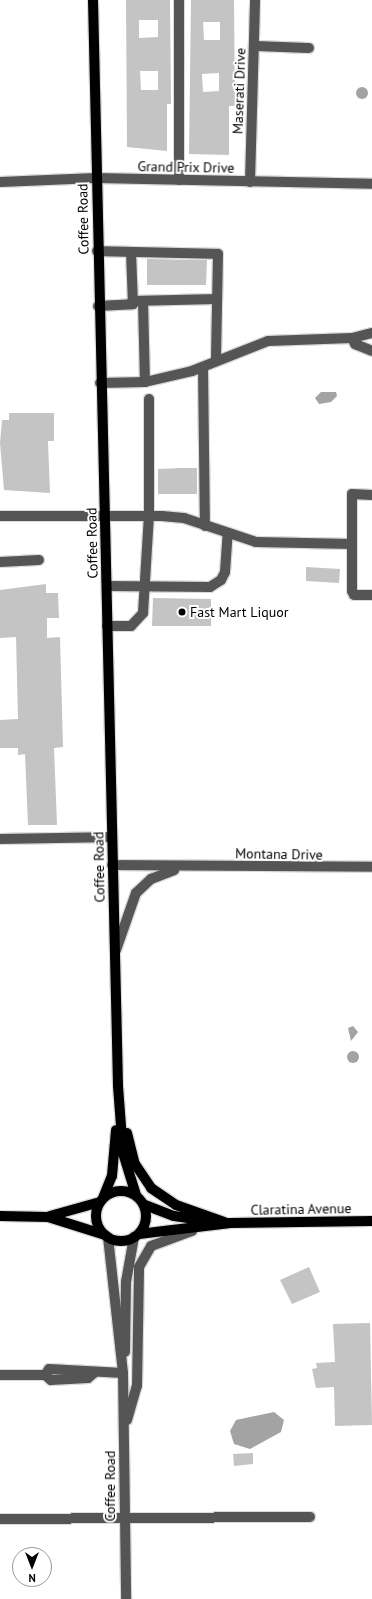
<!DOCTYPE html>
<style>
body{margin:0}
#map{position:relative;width:372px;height:1599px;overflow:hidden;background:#fff;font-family:"PT Sans",sans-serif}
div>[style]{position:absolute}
.water>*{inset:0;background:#a3a3a3}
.round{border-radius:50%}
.building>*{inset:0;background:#c4c4c4}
.roads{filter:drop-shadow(1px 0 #dbdbdb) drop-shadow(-1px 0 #dbdbdb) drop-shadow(0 1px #dbdbdb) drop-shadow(0 -1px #dbdbdb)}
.minor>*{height:10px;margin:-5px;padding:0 5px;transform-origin:5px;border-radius:5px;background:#555}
.major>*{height:10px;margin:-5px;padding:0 5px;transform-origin:5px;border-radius:5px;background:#000}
.major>.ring{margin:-5px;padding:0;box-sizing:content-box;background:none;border:10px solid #000;border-radius:50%}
.dots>*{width:11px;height:11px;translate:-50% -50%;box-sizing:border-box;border:2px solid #fff;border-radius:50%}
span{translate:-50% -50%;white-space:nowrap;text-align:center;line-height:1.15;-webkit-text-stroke:4px #fff;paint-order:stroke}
.street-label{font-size:14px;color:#000}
.poi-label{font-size:14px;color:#000}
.left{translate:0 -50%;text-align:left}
.north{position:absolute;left:12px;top:1547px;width:40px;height:40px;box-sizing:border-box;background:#fff;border:1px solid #999;border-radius:50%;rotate:180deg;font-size:11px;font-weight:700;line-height:16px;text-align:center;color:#000}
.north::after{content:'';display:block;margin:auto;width:14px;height:18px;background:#000;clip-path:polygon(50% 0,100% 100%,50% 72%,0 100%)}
</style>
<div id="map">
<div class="water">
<div class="round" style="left:356px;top:87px;width:12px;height:12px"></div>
<div style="clip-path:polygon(321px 392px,336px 392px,337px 396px,331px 402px,319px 404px,315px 398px)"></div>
<div style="clip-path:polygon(353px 1026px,358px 1032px,351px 1041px,348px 1028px)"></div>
<div class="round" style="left:347px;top:1051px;width:12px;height:12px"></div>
<div style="clip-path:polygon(274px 1412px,284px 1420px,281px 1432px,250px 1449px,234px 1444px,230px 1431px,236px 1420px)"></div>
</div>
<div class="building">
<div style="clip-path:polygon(evenodd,126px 0,170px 0,171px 104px,167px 104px,167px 151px,127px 147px,126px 0,139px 20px,158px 20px,158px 37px,139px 38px,139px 20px,126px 0,140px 71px,158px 71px,158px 90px,141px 90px,140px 71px)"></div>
<div style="clip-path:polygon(evenodd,191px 0,234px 0,235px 106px,229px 106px,229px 155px,189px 154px,191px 0,203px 22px,220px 22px,220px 40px,204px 40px,203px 22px,191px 0,219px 73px,219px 91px,203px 92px,202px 74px,219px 73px)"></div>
<div style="clip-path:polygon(147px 259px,207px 260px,206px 285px,147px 285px)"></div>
<div style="clip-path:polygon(9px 413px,54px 413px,54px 441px,48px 441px,50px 493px,4px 490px,0 443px,2px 420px,9px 420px)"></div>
<div style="clip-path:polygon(181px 468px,197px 468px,197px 494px,158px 494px,158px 469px)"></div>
<div style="clip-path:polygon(306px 567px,340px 569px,339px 583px,306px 581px)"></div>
<div style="clip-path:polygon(46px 584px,46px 593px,58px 593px,59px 618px,47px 618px,47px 638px,60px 637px,63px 747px,54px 748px,57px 825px,28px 825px,25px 754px,18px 755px,18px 748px,0 748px,0 720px,18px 719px,16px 637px,0 638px,0 590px)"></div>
<div style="clip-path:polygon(153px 598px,211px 599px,211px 626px,152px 626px)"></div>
<div style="clip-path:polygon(309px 1267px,320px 1292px,292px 1304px,280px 1280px)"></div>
<div style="clip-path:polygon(370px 1323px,372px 1425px,335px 1426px,334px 1387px,316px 1388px,312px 1369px,317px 1368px,316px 1363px,335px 1362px,333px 1324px)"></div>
<div style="clip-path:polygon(253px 1453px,253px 1464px,234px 1466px,233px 1454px)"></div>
</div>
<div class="roads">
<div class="minor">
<div style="left:255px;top:46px;width:54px;rotate:2.1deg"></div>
<div style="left:179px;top:180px;width:180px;rotate:-90deg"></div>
<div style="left:0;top:182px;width:96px;rotate:-2.4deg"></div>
<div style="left:96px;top:178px;width:276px;rotate:1.2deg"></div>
<div style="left:250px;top:182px;width:182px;rotate:-88.4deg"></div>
<div style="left:97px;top:251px;width:121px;rotate:1.4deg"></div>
<div style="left:218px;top:254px;width:107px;rotate:91.1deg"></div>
<div style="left:132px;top:301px;width:85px;rotate:-1.3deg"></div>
<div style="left:143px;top:301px;width:81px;rotate:88.6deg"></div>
<div style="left:98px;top:306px;width:35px;rotate:-3deg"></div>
<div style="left:133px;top:304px;width:52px;rotate:-92.2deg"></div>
<div style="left:352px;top:338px;width:7px;rotate:63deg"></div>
<div style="left:355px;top:344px;width:18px;rotate:22deg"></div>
<div style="left:203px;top:367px;width:159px;rotate:89.3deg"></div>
<div style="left:100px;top:383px;width:45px;rotate:-1.3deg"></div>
<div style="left:145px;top:382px;width:48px;rotate:-13.2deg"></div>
<div style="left:192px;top:371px;width:82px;rotate:-21.5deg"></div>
<div style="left:268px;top:341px;width:84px;rotate:-2deg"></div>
<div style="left:352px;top:338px;width:21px;rotate:-14deg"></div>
<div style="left:372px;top:495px;width:20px;rotate:-177deg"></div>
<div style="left:352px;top:494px;width:97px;rotate:90deg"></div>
<div style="left:352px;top:591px;width:4px;rotate:63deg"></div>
<div style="left:354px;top:595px;width:18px"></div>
<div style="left:0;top:516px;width:162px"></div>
<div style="left:162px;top:516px;width:22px;rotate:5deg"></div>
<div style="left:184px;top:518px;width:76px;rotate:18.4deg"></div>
<div style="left:256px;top:542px;width:96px;rotate:1.2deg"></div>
<div style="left:0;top:562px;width:39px;rotate:-3deg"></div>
<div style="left:107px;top:586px;width:103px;rotate:0.6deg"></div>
<div style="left:210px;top:587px;width:13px;rotate:-32deg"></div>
<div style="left:221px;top:580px;width:9px;rotate:-63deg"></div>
<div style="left:225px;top:572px;width:39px;rotate:-86deg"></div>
<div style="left:107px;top:626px;width:24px"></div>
<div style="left:131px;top:626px;width:18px;rotate:-47deg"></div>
<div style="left:143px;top:613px;width:97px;rotate:-86.5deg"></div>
<div style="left:149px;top:516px;width:117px;rotate:-90deg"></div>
<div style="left:0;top:839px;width:112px;rotate:-1deg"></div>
<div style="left:112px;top:865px;width:260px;rotate:0.4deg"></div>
<div style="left:116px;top:950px;width:60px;rotate:-70.7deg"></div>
<div style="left:136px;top:893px;width:21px;rotate:-43deg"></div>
<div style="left:151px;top:879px;width:25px;rotate:-21deg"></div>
<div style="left:108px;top:1237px;width:137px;rotate:83.7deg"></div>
<div style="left:123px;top:1373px;width:226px;rotate:89.2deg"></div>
<div style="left:125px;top:1352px;width:70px;rotate:-89.2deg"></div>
<div style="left:126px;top:1282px;width:46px;rotate:-79.9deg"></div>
<div style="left:0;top:1375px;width:45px"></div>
<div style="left:45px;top:1375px;width:8px;rotate:40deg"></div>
<div style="left:51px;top:1380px;width:37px;rotate:-3deg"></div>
<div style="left:88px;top:1378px;width:8px;rotate:-40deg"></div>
<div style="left:45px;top:1375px;width:7px;rotate:-56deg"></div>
<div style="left:49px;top:1369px;width:74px;rotate:3.1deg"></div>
<div style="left:127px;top:1420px;width:35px;rotate:-74deg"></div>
<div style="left:137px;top:1386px;width:119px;rotate:-89deg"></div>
<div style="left:139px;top:1267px;width:24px;rotate:-60deg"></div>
<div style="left:151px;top:1246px;width:44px;rotate:-20.1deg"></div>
<div style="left:0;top:1519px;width:310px;rotate:-0.4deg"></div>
</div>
<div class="major">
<div style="left:93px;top:0;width:1086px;rotate:88.68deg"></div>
<div style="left:118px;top:1086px;width:67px;rotate:85.7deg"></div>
<div style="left:123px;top:1153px;width:44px;rotate:72.8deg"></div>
<div style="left:127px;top:1133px;width:32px;rotate:76deg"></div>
<div style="left:135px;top:1164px;width:29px;rotate:56deg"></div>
<div style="left:151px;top:1188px;width:30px;rotate:34deg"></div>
<div style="left:176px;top:1205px;width:51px;rotate:19.5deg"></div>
<div class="ring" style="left:96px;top:1191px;width:40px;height:40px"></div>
<div style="left:103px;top:1198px;width:24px;rotate:-68deg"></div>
<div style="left:112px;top:1176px;width:46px;rotate:-85deg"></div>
<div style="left:145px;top:1205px;width:31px;rotate:21deg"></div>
<div style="left:174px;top:1216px;width:30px;rotate:8deg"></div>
<div style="left:0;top:1216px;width:48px;rotate:1.2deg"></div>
<div style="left:48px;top:1217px;width:60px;rotate:17.5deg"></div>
<div style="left:50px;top:1216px;width:52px;rotate:-15.6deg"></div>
<div style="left:139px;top:1234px;width:92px;rotate:-6.9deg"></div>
<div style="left:230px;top:1223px;width:142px;rotate:-0.8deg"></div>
</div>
</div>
<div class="dots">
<div style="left:182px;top:612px;background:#000"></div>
</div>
<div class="street-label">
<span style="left:239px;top:91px;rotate:-88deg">Maserati Drive</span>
<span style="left:186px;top:167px;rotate:1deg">Grand Prix Drive</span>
<span style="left:83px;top:219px;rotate:-91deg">Coffee Road</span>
<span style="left:92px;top:543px;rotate:-91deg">Coffee Road</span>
<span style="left:279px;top:854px;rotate:1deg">Montana Drive</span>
<span style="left:99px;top:867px;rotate:-91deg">Coffee Road</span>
<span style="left:301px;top:1209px;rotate:-1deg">Claratina Avenue</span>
<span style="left:110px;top:1486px;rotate:-90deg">Coffee Road</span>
</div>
<div class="poi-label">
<span class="left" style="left:190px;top:612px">Fast Mart Liquor</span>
</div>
<div class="north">N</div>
</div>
